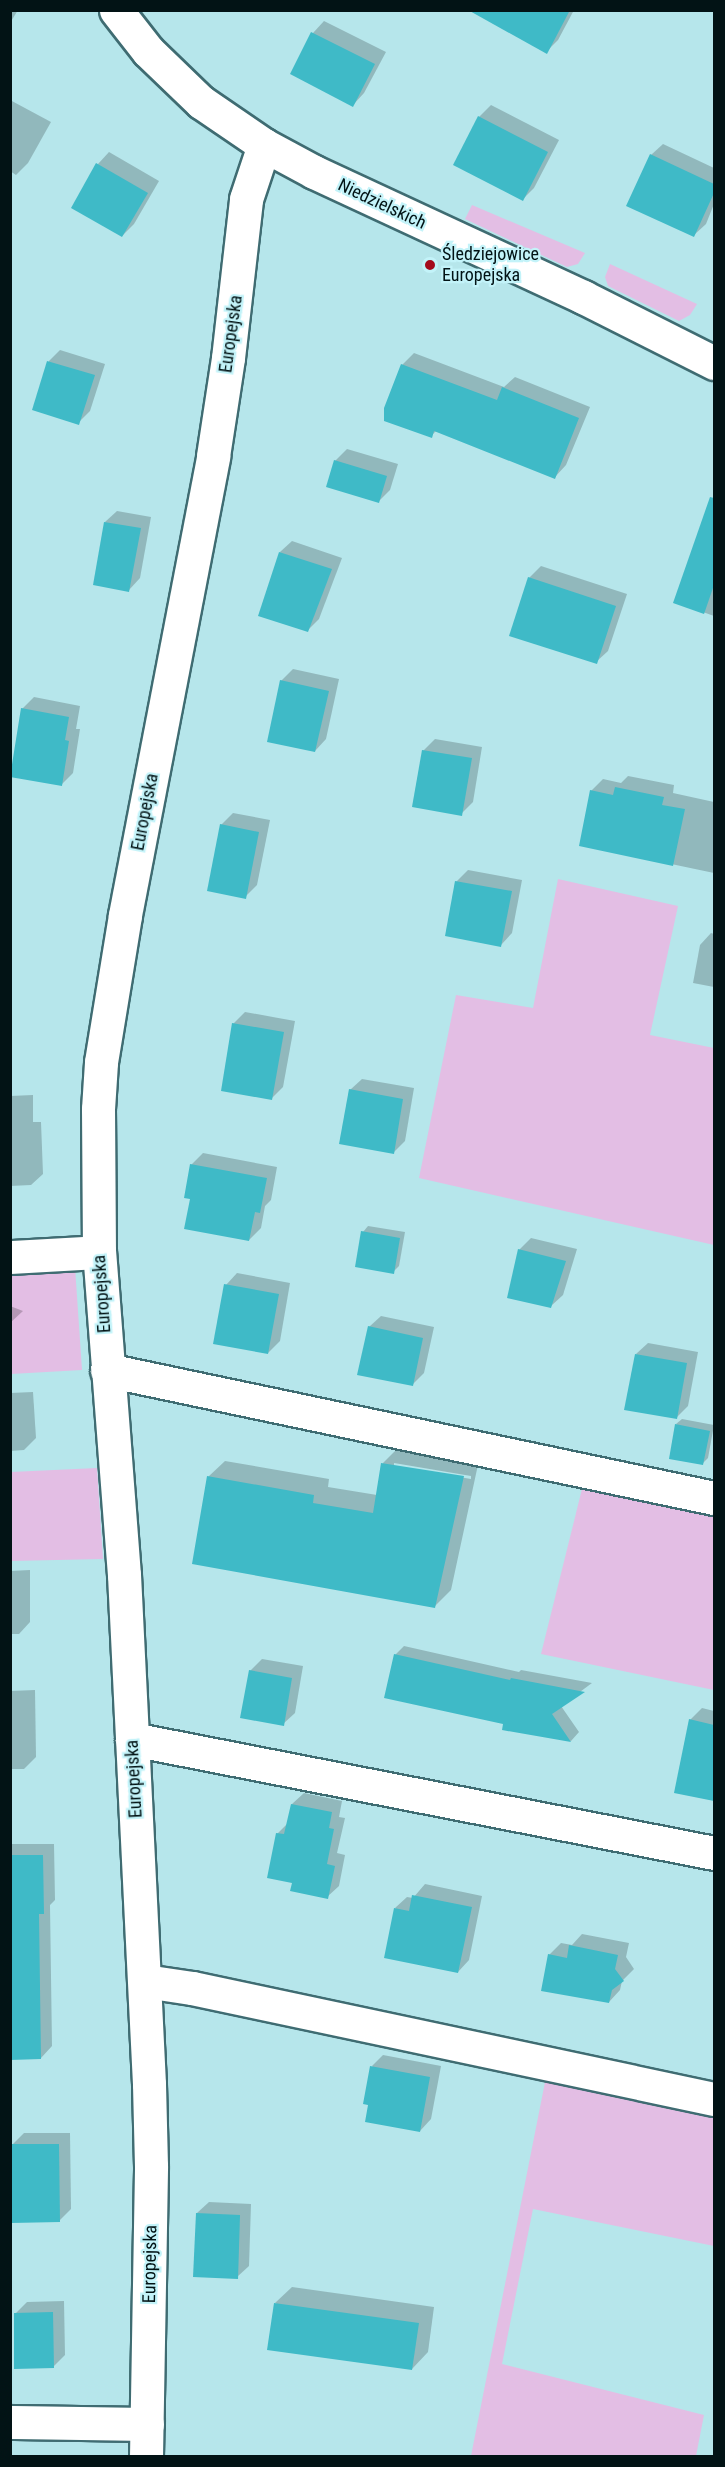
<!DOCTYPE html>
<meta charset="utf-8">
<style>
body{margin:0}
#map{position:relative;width:725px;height:2467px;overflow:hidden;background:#b6e6eb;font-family:"Roboto Condensed",sans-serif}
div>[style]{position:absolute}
.green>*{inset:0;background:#e3bee4}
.shadow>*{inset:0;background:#0003}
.building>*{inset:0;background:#3fbac7}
.roads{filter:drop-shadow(2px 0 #3f6c72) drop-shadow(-2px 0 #3f6c72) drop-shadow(0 2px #3f6c72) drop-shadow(0 -2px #3f6c72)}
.minor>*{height:33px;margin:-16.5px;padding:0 16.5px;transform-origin:16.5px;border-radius:16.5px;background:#fff}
.tertiary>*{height:33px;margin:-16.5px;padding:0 16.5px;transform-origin:16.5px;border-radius:16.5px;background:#fff}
.dots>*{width:16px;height:16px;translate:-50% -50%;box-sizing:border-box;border:3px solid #c3f3f9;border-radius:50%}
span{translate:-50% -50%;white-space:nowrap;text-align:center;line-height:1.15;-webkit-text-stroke:4.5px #c3f3f9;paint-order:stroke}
.street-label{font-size:18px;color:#021315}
.poi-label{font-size:18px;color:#021315}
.left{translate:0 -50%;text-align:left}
.frame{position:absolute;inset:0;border:12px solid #021315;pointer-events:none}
</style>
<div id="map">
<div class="green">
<div style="clip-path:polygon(472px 205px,585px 253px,578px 264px,567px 267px,465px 219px)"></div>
<div style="clip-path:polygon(610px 264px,697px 304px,690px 315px,679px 321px,608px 286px,605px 277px)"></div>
<div style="clip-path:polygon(558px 879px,678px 906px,650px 1035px,714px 1048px,714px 1245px,419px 1178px,456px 995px,533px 1008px)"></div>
<div style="clip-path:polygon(75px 1267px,82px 1370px,11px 1374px,11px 1271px)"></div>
<div style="clip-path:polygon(97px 1468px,103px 1559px,11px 1561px,11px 1472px)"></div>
<div style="clip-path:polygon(582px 1489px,714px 1510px,714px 1690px,541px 1654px)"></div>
<div style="clip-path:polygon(547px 2072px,714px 2112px,714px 2246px,533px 2209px,502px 2364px,704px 2415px,696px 2456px,471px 2456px)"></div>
</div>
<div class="shadow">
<div style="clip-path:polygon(10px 10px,18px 10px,10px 23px)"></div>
<div style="clip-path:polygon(503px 10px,574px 10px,558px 40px,546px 52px)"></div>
<div style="clip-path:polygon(324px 21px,386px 52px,364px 93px,353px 105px,292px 73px,313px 33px)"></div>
<div style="clip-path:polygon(10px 100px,51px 122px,28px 163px,16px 175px,10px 171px)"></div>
<div style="clip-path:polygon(491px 105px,559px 140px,534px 188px,523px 199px,479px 117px)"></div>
<div style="clip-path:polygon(663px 144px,714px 168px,714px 204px,706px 224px,694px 235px,651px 155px)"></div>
<div style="clip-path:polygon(109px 152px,159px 181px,134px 224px,122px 236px,98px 164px)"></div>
<div style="clip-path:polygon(60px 350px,105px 364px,90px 411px,78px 423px,34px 409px,49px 361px)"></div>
<div style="clip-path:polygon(414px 353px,504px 387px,515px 377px,590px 407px,566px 465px,555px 477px,437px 430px,431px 436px,402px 365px)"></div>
<div style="clip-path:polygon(347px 449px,398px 464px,390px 490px,378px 502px,335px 461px)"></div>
<div style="clip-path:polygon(117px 511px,151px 517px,140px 578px,129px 590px,105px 522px)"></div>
<div style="clip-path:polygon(713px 519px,714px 520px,714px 616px,675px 602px)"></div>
<div style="clip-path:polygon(292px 541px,342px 558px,319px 619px,307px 631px,280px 552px)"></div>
<div style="clip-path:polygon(541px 566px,627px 594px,608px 651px,596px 662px,529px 578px)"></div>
<div style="clip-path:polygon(293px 669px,339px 679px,326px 739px,315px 751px,281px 681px)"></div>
<div style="clip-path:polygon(34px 697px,80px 706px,76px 729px,80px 729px,73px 773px,62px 784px,22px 709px)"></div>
<div style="clip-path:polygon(435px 739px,482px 747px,473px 802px,461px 814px,423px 751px)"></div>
<div style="clip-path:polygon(628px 776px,674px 785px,673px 793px,714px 802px,714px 873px,581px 845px,591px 791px,603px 779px,621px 783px)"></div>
<div style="clip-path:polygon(233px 813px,270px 820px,257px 885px,245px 897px,221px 825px)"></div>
<div style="clip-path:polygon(468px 870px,522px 880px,512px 933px,501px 945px,456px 882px)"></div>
<div style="clip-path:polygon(711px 933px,714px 934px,714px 987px,693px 983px,700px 945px)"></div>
<div style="clip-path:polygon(245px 1012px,295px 1021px,283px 1087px,272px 1098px,233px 1024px)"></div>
<div style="clip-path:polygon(362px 1079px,414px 1088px,405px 1141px,393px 1153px,350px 1090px)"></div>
<div style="clip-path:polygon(33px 1095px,33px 1122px,41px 1122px,43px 1174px,31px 1185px,10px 1186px,10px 1096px)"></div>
<div style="clip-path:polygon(203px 1153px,277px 1167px,271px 1200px,265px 1206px,261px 1228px,249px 1240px,192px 1198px,191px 1165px)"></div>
<div style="clip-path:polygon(368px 1226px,405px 1232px,399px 1266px,393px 1272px,363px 1232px)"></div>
<div style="clip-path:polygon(531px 1238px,577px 1249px,563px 1295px,551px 1306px,519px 1250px)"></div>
<div style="clip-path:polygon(237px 1273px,290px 1283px,280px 1341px,268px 1353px,226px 1285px)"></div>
<div style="clip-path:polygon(10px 1306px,23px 1311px,10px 1323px)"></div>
<div style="clip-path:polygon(381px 1316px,434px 1327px,424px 1373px,412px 1385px,369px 1327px)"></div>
<div style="clip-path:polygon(648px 1343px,698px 1352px,688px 1406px,677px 1417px,636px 1354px)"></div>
<div style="clip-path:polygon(33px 1392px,36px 1438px,24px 1450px,10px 1451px,10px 1393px)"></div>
<div style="clip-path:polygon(682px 1419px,714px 1425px,708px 1458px,703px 1463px,676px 1424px)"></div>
<div style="clip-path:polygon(evenodd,399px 1447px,479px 1460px,451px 1590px,435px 1606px,208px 1477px,225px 1461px,329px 1479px,328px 1487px,377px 1495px,383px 1463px,399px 1447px,394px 1463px,471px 1476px,471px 1479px,394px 1466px,394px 1463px)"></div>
<div style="clip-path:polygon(30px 1570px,30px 1622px,19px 1634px,10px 1634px,10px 1571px)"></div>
<div style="clip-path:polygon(404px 1646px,519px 1672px,521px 1670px,592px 1683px,561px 1706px,579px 1732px,571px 1741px,504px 1728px,505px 1723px,395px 1655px)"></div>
<div style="clip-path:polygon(262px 1659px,303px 1666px,295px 1713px,283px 1724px,250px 1671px)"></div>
<div style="clip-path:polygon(35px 1690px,36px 1757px,24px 1769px,10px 1769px,10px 1691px)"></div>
<div style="clip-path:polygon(702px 1708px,714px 1711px,714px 1800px,675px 1792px,690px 1720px)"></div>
<div style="clip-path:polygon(304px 1793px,342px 1801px,339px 1817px,345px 1818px,337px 1853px,345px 1855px,339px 1886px,327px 1897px,277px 1834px,288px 1823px,292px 1804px)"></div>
<div style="clip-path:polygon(10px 1844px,54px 1844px,55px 1900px,50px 1905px,52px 2046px,41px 2058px,10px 2058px)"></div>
<div style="clip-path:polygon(425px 1884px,482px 1896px,469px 1960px,458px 1972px,395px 1908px,407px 1897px,413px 1898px)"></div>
<div style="clip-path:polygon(582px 1934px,629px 1943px,626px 1957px,634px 1969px,622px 1981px,620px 1990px,609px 2002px,549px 1955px,561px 1943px,572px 1945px)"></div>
<div style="clip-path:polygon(383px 2055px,441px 2066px,431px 2119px,420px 2131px,372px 2066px)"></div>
<div style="clip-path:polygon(24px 2133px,70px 2133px,71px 2209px,59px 2221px,12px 2145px)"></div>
<div style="clip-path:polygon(209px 2202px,251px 2204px,249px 2266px,237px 2277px,197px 2213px)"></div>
<div style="clip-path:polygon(292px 2287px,434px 2307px,428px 2352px,412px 2369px,275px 2303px)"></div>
<div style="clip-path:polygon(64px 2301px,65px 2355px,53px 2367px,15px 2314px,27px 2302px)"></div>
</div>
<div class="building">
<div style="clip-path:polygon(468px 10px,570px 10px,547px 54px)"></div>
<div style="clip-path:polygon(311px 32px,375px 64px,353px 107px,290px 74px)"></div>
<div style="clip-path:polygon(478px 116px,548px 152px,523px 201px,453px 165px)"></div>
<div style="clip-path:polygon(650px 154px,714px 184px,714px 193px,694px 237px,626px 206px)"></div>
<div style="clip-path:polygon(96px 163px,148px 193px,122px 237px,71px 208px)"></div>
<div style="clip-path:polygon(47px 361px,95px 375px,79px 425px,32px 410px)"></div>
<div style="clip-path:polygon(401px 364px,497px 400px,502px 387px,579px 418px,555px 479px,434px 431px,432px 438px,384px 421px,384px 408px)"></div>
<div style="clip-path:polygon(334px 460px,387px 476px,379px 503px,326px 487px)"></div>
<div style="clip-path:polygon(710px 497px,714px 498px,714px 585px,704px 614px,673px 603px)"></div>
<div style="clip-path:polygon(104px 522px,141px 528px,129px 592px,93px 585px)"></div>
<div style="clip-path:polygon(279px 552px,332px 569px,308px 632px,258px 616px)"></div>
<div style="clip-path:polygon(528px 577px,616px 606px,597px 664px,509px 636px)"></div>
<div style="clip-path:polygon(280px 680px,329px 691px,315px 752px,267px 742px)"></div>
<div style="clip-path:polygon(21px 708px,69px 717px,65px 740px,69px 741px,62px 786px,10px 777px)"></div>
<div style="clip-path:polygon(422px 750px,472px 758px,462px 816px,412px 807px)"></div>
<div style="clip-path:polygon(615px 787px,664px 797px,662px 805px,685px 809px,673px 866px,579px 846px,590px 790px,613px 795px)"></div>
<div style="clip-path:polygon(220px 824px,259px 832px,246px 899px,207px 891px)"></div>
<div style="clip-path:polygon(455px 881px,512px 891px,501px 947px,445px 936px)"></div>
<div style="clip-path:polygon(232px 1023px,284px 1032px,272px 1100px,221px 1091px)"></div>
<div style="clip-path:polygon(349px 1089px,403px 1099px,394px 1154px,339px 1144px)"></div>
<div style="clip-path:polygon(190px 1164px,267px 1178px,260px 1213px,255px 1212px,249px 1241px,184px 1229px,190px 1199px,184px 1198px)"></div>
<div style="clip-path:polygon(361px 1231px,400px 1238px,394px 1274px,355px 1267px)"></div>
<div style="clip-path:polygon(518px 1249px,566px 1261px,551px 1308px,507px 1298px)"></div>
<div style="clip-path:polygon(224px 1284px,279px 1294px,268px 1354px,213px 1344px)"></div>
<div style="clip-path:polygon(368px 1326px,423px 1338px,413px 1386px,357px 1375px)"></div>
<div style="clip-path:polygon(635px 1354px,687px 1363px,677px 1419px,624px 1410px)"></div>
<div style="clip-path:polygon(675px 1424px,710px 1431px,703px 1465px,669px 1459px)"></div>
<div style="clip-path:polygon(381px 1463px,464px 1476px,435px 1608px,192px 1564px,207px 1476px,314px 1495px,313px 1503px,373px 1513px)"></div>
<div style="clip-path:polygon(394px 1654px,510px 1680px,511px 1678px,585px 1692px,552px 1714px,571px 1742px,502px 1730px,503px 1724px,384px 1698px)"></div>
<div style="clip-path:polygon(249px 1670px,292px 1678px,284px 1726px,240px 1718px)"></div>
<div style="clip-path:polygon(689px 1719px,714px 1725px,714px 1801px,674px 1793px)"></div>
<div style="clip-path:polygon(291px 1804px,332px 1812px,329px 1828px,334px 1829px,327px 1864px,335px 1866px,328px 1899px,290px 1891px,292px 1883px,267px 1878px,276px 1833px,284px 1834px)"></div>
<div style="clip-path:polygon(10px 1855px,43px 1855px,44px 1914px,39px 1914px,41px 2059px,10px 2060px)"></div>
<div style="clip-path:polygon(412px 1895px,472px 1907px,458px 1973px,384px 1958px,394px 1908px,409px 1911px)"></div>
<div style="clip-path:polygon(569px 1945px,618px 1955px,615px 1969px,624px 1981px,612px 1990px,609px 2003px,541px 1991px,548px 1954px,567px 1958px)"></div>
<div style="clip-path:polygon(370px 2066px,430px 2077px,420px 2132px,365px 2122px,368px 2105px,363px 2104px)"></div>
<div style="clip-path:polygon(11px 2144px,59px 2144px,60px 2222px,11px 2223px)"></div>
<div style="clip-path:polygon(196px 2213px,240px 2215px,238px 2279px,193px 2277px)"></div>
<div style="clip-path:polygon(274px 2303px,419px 2323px,412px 2370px,267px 2350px)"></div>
<div style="clip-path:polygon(53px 2312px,54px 2368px,14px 2369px,14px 2313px)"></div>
</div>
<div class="roads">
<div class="minor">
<div style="left:10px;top:1257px;width:89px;rotate:-3.2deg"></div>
<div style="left:107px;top:1370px;width:620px;rotate:11.91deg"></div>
<div style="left:132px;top:1739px;width:593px;rotate:11.08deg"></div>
<div style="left:145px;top:1981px;width:48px;rotate:8.5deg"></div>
<div style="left:192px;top:1988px;width:534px;rotate:12deg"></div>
<div style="left:10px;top:2422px;width:137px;rotate:0.8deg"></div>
<div style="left:146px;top:2456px;width:290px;rotate:-89deg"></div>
<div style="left:151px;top:2166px;width:82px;rotate:-91.4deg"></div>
<div style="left:149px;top:2084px;width:510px;rotate:-92.81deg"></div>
<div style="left:124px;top:1575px;width:324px;rotate:-94.4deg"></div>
<div style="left:99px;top:1252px;width:143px;rotate:-90.4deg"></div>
<div style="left:98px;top:1109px;width:47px;rotate:-86.3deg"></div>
<div style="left:101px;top:1062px;width:149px;rotate:-80.7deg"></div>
<div style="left:125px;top:915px;width:467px;rotate:-79.1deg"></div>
<div style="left:213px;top:456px;width:99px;rotate:-81.3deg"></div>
<div style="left:228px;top:358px;width:160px;rotate:-83.5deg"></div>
<div style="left:246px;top:199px;width:57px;rotate:-71.6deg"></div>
</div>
<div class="tertiary">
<div style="left:116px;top:10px;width:52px;rotate:52deg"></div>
<div style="left:148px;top:51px;width:74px;rotate:43.9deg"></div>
<div style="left:201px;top:102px;width:76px;rotate:34.3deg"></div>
<div style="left:264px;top:145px;width:57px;rotate:28.4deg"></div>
<div style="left:314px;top:172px;width:297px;rotate:24.9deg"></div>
<div style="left:583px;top:297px;width:147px;rotate:26.7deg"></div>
</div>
</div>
<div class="dots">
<div style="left:430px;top:265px;background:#a40b1c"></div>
</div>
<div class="street-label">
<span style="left:382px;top:204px;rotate:25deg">Niedzielskich</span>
<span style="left:231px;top:334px;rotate:-82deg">Europejska</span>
<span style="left:145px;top:812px;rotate:-79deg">Europejska</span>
<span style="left:102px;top:1294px;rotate:-94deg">Europejska</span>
<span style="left:134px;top:1779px;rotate:-93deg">Europejska</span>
<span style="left:150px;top:2264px;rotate:-89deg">Europejska</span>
</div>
<div class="poi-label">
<span class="left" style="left:442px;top:265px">Śledziejowice<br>Europejska</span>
</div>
<div class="frame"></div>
</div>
